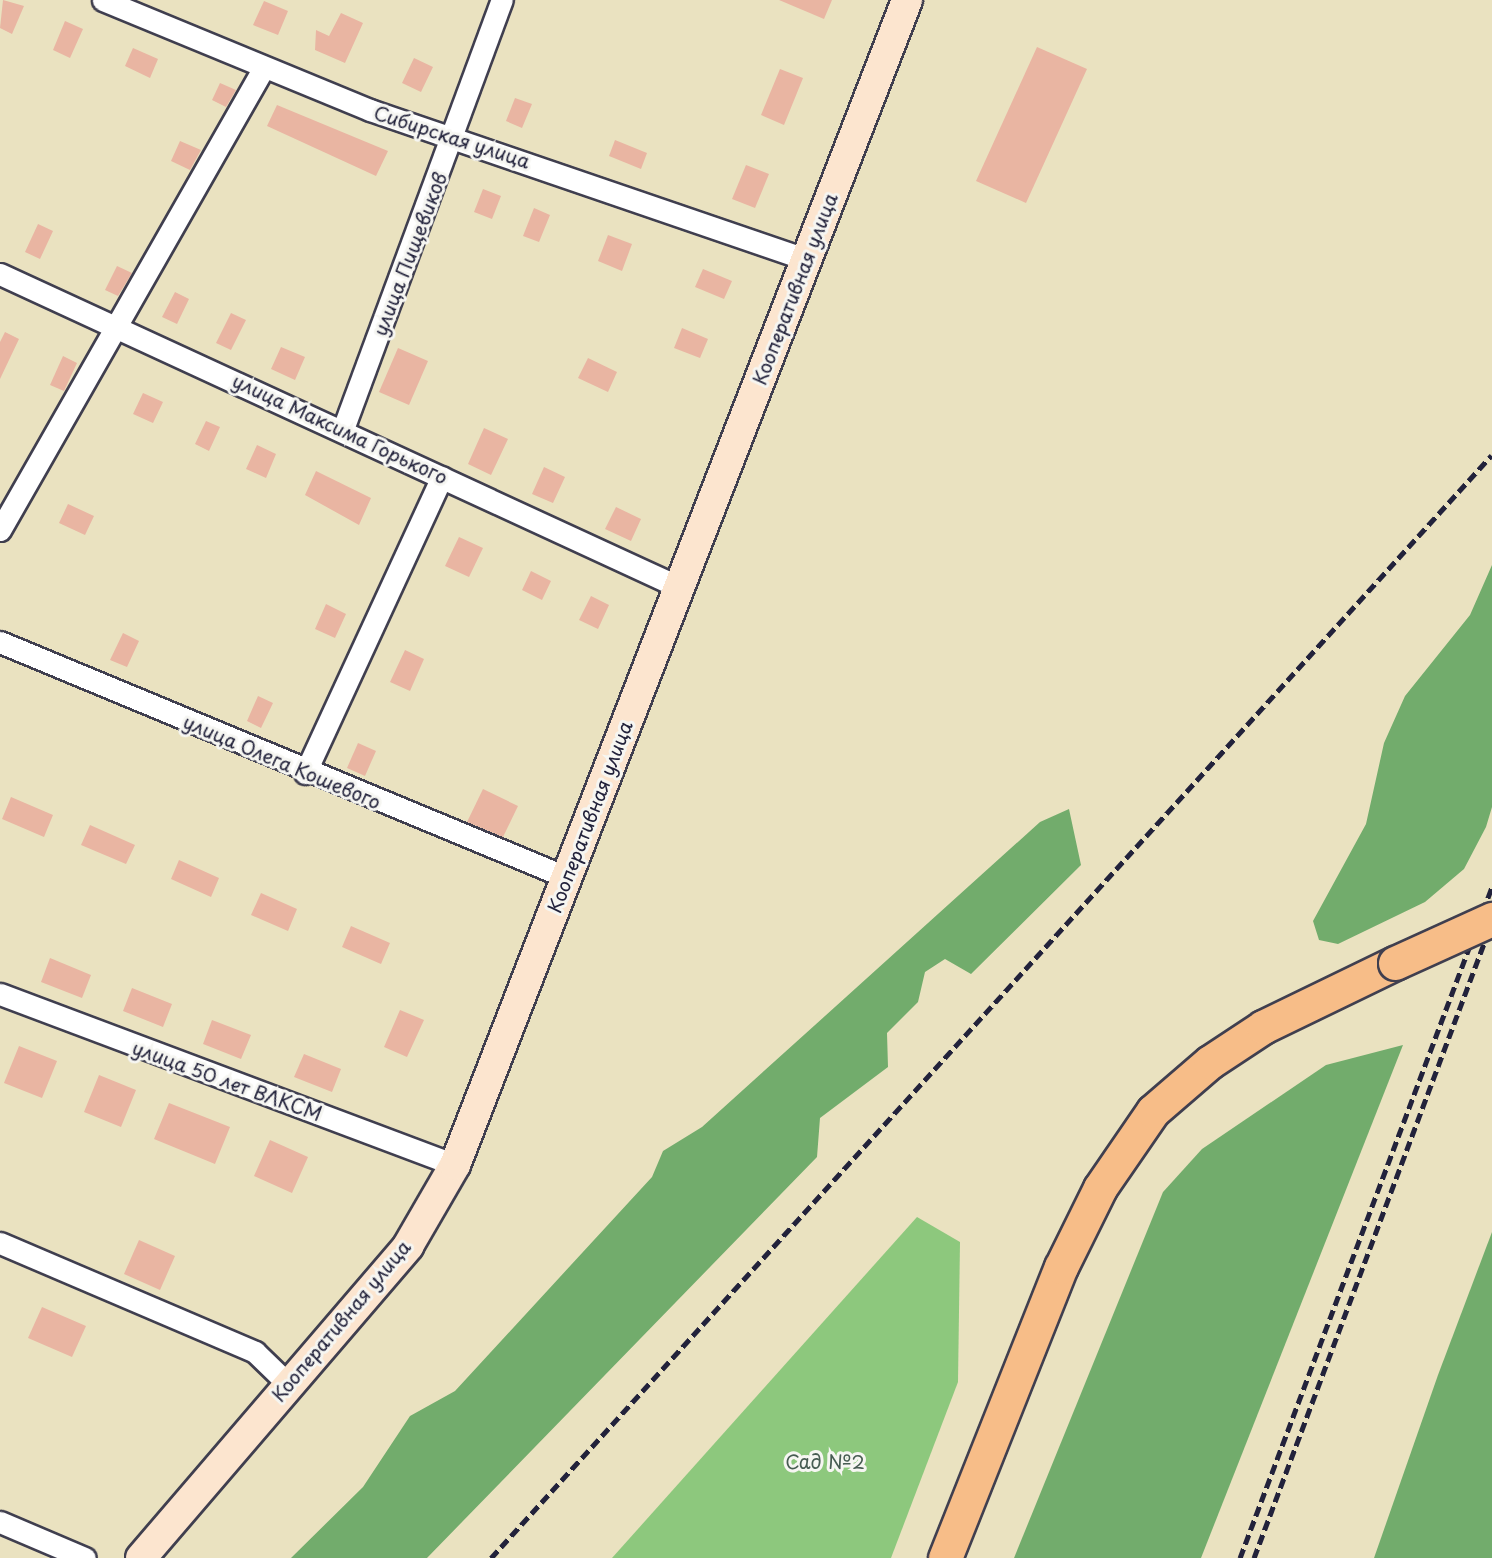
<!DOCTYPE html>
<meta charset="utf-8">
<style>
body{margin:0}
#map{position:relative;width:1492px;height:1558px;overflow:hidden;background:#eae2c0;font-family:"Playpen Sans",sans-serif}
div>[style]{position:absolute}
.green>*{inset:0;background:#8dc87d}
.forest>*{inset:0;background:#72ac6c}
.building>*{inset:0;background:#e9b5a2}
.roads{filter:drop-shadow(2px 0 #403f4f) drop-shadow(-2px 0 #403f4f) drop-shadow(0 2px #403f4f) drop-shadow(0 -2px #403f4f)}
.street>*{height:21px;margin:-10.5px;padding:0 10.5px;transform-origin:10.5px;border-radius:10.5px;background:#fff}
.secondary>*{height:30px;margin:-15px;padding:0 15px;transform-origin:15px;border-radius:15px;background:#fce5cf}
.primary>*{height:33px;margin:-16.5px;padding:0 16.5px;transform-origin:16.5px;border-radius:16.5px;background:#f7bd88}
.rail>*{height:5px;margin-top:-2.5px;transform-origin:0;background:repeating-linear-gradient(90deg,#22223b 0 10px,transparent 0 15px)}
.bridges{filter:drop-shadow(2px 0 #403f4f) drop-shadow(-2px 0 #403f4f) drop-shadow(0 2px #403f4f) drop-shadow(0 -2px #403f4f)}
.primary-bridge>*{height:33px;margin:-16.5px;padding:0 16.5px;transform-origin:16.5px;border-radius:16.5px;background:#f7bd88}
span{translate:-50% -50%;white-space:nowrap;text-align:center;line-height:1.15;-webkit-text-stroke:6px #f6f6f2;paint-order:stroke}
.street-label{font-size:19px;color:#22223b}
.park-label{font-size:19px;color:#475c52}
</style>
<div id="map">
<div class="green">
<div style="clip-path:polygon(917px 1217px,960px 1242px,958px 1382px,891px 1558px,612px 1558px)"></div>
</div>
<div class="forest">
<div style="clip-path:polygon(1492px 565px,1492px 807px,1486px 827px,1464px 869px,1425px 902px,1338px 944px,1319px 940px,1313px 921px,1366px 824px,1384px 743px,1405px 696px,1470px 615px)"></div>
<div style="clip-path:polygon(1069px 809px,1081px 865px,971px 974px,945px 959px,925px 972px,918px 1002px,887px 1033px,888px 1067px,820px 1118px,817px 1157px,427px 1558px,291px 1558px,363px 1487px,410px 1416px,455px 1391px,652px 1177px,663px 1151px,702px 1127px,1040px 822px)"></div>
<div style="clip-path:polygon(1403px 1045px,1201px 1558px,1014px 1558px,1163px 1192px,1202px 1149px,1326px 1065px)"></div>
<div style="clip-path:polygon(1492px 1232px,1492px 1558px,1374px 1558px,1438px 1375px)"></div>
</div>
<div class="building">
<div style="clip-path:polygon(3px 0,24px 6px,12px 34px,0 28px)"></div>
<div style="clip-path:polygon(779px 0,832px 0,824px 19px)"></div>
<div style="clip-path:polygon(264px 1px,288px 11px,278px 35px,253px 25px)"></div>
<div style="clip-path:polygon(341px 13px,363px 23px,345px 63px,315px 50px,316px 30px,329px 36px)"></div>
<div style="clip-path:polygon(65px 21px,83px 29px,70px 58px,53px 50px)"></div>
<div style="clip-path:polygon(1037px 47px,1087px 69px,1026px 203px,976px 181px)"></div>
<div style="clip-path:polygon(133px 48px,158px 59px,150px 78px,125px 66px)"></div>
<div style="clip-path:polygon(414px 58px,433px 67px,421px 92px,402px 83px)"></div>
<div style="clip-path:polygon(780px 69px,803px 78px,784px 125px,761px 115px)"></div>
<div style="clip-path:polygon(220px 83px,236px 90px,226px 107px,212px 100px)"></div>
<div style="clip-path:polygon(515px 98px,532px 104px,522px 128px,506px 121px)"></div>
<div style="clip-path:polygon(277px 105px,388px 151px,376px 176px,267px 126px)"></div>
<div style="clip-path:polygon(615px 140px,647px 153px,641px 169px,609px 156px)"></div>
<div style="clip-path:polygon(180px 141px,201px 150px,190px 170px,171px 161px)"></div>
<div style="clip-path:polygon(746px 165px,769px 174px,755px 208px,732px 199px)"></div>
<div style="clip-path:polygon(483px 189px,501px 196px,492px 219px,474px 212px)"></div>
<div style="clip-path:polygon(534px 208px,550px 215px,539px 242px,523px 236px)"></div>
<div style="clip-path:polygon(38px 224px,53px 231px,40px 259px,25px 252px)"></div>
<div style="clip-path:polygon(608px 235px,632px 244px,622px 271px,598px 261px)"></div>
<div style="clip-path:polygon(117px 266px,132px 273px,118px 296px,105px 290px)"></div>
<div style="clip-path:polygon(703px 269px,732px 281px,724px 299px,695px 287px)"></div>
<div style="clip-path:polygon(175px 292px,189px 299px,177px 324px,162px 317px)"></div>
<div style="clip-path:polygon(231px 313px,246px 320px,231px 350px,216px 343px)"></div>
<div style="clip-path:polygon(682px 328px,708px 339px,700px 358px,674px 348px)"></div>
<div style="clip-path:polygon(5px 332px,19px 339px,0 379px,0 342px)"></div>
<div style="clip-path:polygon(281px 347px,305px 357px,295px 380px,271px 369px)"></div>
<div style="clip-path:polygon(398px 348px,428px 361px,409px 405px,379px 392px)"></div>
<div style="clip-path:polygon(63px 356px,77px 363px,64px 391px,50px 385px)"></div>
<div style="clip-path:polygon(588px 358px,617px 372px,608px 392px,578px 378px)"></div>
<div style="clip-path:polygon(143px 393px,163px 402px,153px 423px,133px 414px)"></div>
<div style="clip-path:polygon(206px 421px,220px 427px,209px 451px,195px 444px)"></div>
<div style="clip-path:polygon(484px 428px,508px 439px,491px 475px,468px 464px)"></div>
<div style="clip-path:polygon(257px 445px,276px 454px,266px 478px,246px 469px)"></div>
<div style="clip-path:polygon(544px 467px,565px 477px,553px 503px,532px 494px)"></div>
<div style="clip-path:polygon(316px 471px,371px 498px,359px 525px,305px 495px)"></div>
<div style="clip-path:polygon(68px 504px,94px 516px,85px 535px,59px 523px)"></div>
<div style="clip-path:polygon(616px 507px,641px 519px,631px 541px,605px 529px)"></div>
<div style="clip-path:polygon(459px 537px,483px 548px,469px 577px,445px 566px)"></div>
<div style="clip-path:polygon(531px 571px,551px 581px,542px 600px,522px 590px)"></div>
<div style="clip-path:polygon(591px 596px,609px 605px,598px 629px,579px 620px)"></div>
<div style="clip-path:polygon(326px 604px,346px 614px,335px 638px,315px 629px)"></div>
<div style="clip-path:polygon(123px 633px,139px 641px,127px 667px,110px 660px)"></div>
<div style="clip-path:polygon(405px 650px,424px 659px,410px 691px,390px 682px)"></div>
<div style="clip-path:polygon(258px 696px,273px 703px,261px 728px,247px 721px)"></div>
<div style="clip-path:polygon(358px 743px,376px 751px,365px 776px,347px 768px)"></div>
<div style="clip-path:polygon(483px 789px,518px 806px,503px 837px,467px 822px)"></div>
<div style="clip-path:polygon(11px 797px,53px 815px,44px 837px,2px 819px)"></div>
<div style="clip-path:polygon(90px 825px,135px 845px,126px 864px,81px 845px)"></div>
<div style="clip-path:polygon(179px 860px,219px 878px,211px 897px,171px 879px)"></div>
<div style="clip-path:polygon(261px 893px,297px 909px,288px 931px,251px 915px)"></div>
<div style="clip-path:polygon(351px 926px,390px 943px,381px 964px,342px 947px)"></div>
<div style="clip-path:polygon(50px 958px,91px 975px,82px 998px,41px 982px)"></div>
<div style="clip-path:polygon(132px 988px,172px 1004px,163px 1027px,123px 1011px)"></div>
<div style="clip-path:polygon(400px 1010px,424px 1020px,407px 1057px,384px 1047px)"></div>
<div style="clip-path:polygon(212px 1020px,251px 1035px,241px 1059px,203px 1044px)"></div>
<div style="clip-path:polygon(19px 1046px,57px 1061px,42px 1098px,4px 1083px)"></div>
<div style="clip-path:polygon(304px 1054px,341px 1069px,332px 1092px,294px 1077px)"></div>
<div style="clip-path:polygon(99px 1075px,136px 1090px,121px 1127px,84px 1112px)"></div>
<div style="clip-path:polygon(169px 1103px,230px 1127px,215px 1164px,154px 1139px)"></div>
<div style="clip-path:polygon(270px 1140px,308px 1157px,292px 1193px,254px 1176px)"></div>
<div style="clip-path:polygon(139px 1240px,175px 1256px,160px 1290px,124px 1274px)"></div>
<div style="clip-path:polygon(42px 1307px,86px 1326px,72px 1357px,28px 1338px)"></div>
</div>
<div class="roads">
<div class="street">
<div style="left:103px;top:0;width:289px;rotate:22.4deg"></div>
<div style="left:370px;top:110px;width:461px;rotate:18.9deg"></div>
<div style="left:0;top:274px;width:748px;rotate:24.75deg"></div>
<div style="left:343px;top:429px;width:458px;rotate:-69.7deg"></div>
<div style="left:0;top:530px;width:531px;rotate:-60.3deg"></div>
<div style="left:0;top:642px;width:613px;rotate:22.55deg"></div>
<div style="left:305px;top:773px;width:326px;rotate:-65.2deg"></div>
<div style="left:0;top:994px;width:486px;rotate:20.6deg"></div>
<div style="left:0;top:1243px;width:277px;rotate:23.1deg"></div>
<div style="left:255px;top:1352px;width:46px;rotate:44.1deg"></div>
<div style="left:0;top:1522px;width:92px;rotate:23deg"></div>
</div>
<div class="secondary">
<div style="left:141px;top:1558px;width:411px;rotate:-49.4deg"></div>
<div style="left:408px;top:1246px;width:94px;rotate:-59.9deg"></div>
<div style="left:455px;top:1165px;width:1250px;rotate:-68.79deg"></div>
</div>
<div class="primary">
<div style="left:945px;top:1558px;width:313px;rotate:-68.3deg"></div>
<div style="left:1061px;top:1267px;width:88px;rotate:-63.7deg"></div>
<div style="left:1100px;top:1188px;width:93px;rotate:-55.5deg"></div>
<div style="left:1153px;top:1111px;width:75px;rotate:-40.7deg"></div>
<div style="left:1210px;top:1062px;width:64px;rotate:-33.4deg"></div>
<div style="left:1263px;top:1027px;width:147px;rotate:-25.9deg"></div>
</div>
</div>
<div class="rail">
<div style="left:491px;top:1558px;width:1489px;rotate:-47.78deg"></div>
<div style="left:1240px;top:1558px;width:717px;rotate:-69.42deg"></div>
<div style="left:1254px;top:1558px;width:679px;rotate:-69.48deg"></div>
</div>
<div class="bridges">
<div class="primary-bridge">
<div style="left:1395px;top:963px;width:107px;rotate:-24.4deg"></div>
</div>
</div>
<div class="street-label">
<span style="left:452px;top:137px;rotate:18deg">Сибирская улица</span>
<span style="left:410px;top:254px;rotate:-69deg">улица Пищевиков</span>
<span style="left:795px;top:289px;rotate:-69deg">Кооперативная улица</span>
<span style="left:340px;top:429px;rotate:25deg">улица Максима Горького</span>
<span style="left:282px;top:762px;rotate:23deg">улица Олега Кошевого</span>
<span style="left:590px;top:817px;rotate:-69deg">Кооперативная улица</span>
<span style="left:227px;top:1081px;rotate:20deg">улица 50 лет ВЛКСМ</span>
<span style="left:341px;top:1321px;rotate:-50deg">Кооперативная улица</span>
</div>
<div class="park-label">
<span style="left:825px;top:1462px">Сад №2</span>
</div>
</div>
